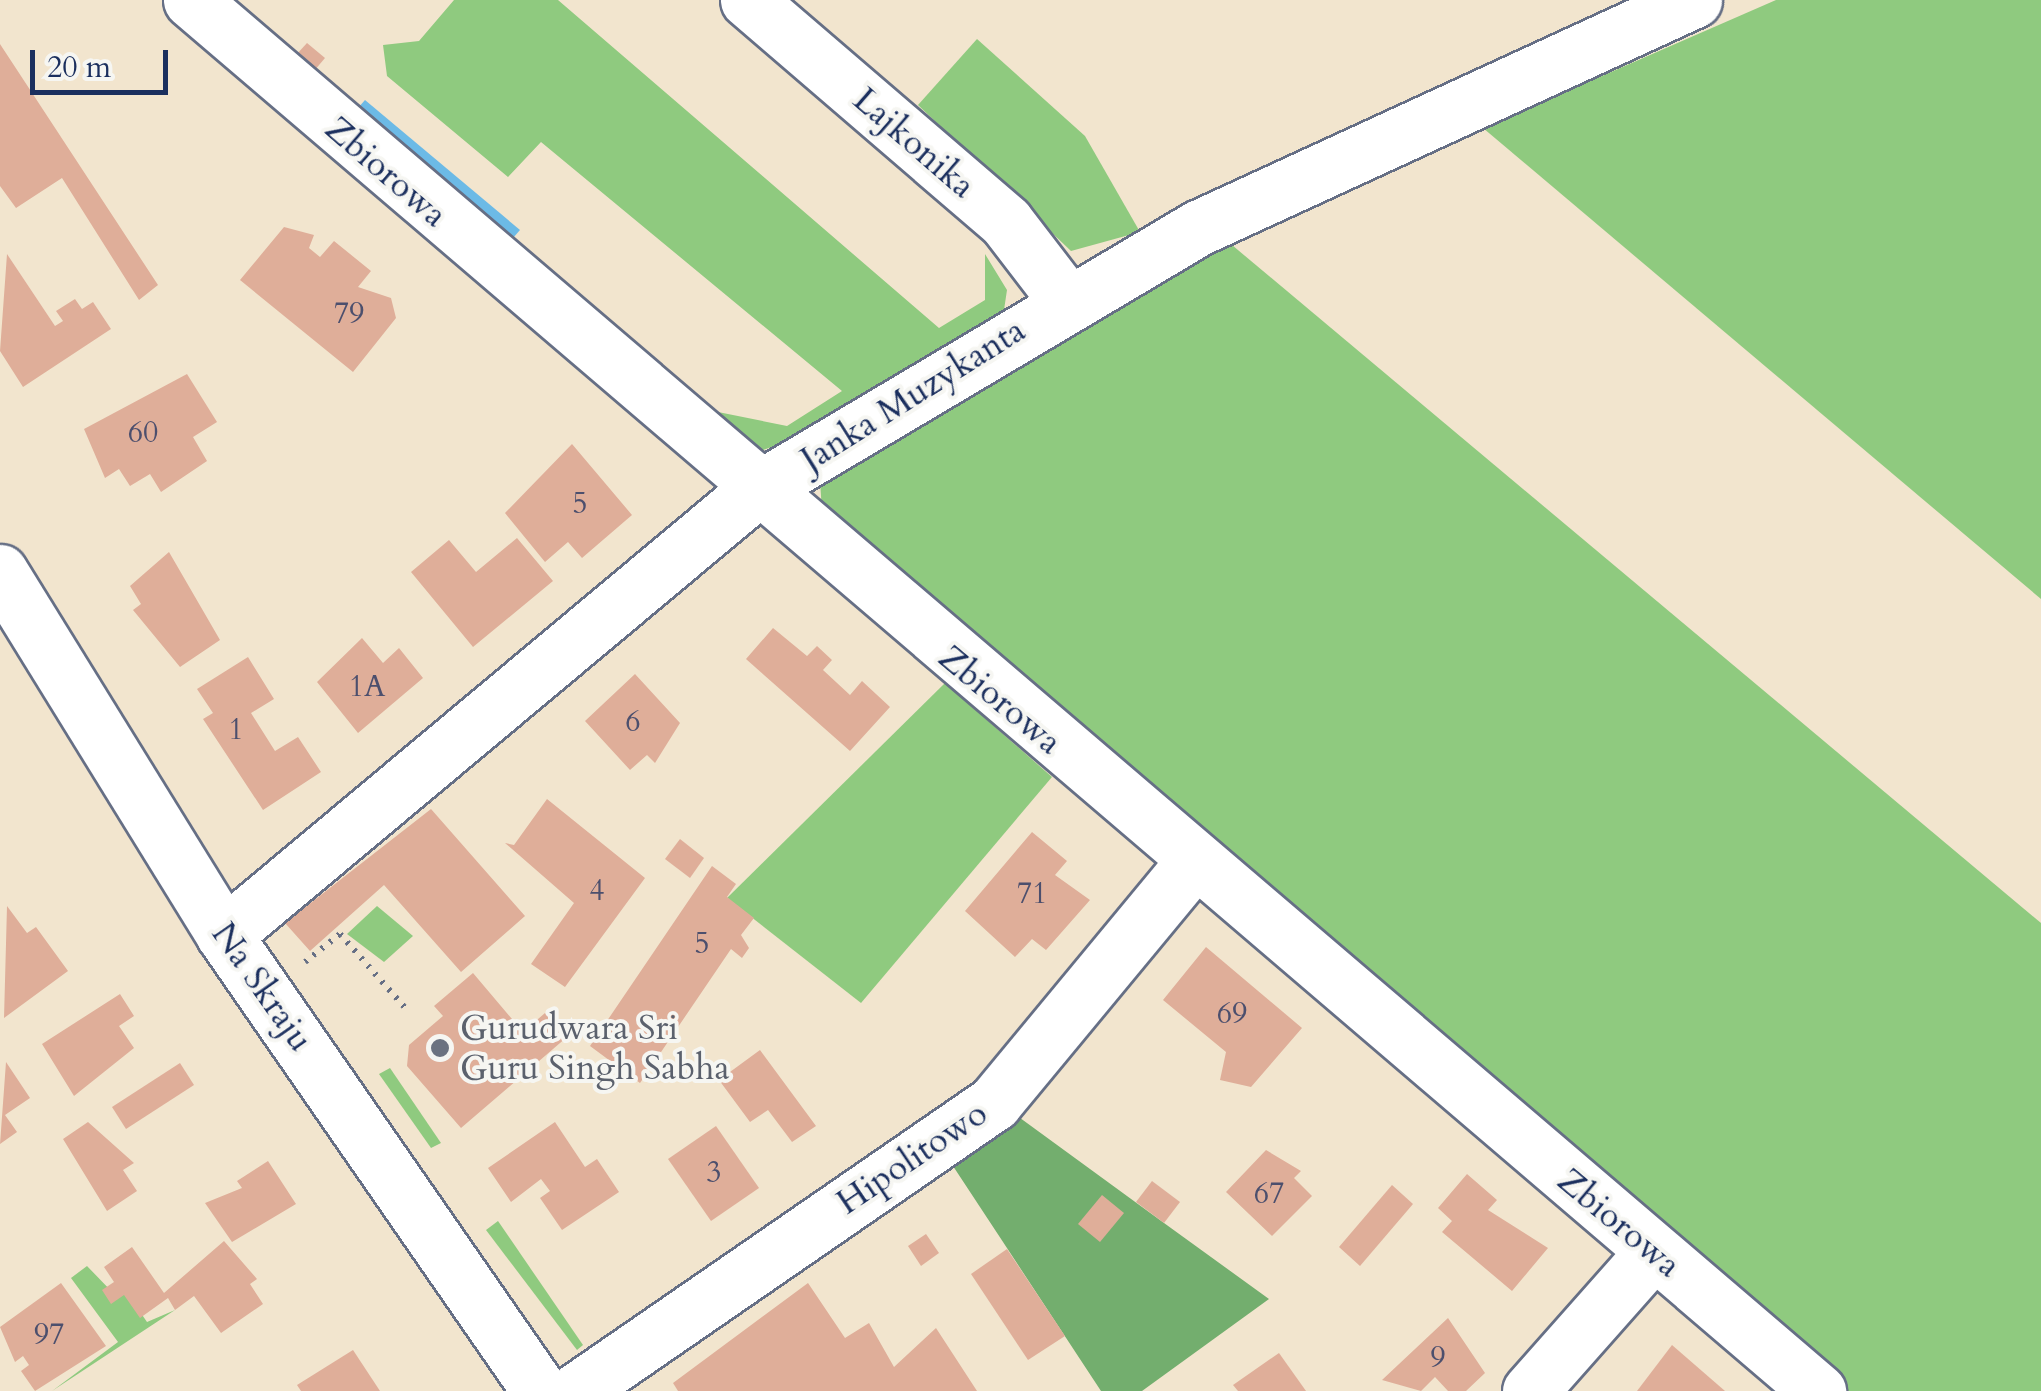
<!DOCTYPE html>
<style>
body{margin:0}
#map{position:relative;width:2041px;height:1391px;overflow:hidden;background:#f2e5ce;font-family:Cardo,serif}
div>[style]{position:absolute}
.green>*{inset:0;background:#8fca7f}
.forest>*{inset:0;background:#73ae6e}
.water>*{inset:0;background:#6cbae6}
.building>*{inset:0;background:#dfae99}
.path>*{height:6px;margin-top:-3px;transform-origin:0;background:repeating-linear-gradient(90deg,#666f85 0 2.5px,transparent 0 10.5px)}
.roads{filter:drop-shadow(2px 0 #666f85) drop-shadow(-2px 0 #666f85) drop-shadow(0 2px #666f85) drop-shadow(0 -2px #666f85)}
.minor>*{height:55px;margin:-27.5px;padding:0 27.5px;transform-origin:27.5px;border-radius:27.5px;background:#fff}
.dots>*{width:28px;height:28px;translate:-50% -50%;box-sizing:border-box;border:5px solid #f6f6f2;border-radius:50%}
span{translate:-50% -50%;white-space:nowrap;text-align:center;line-height:1.15;-webkit-text-stroke:8px #f6f6f2;paint-order:stroke}
.number-label{font-size:30px;color:#4c4f6d}
.number-label span{-webkit-text-stroke-width:0}
.street-label{font-size:35px;color:#1b2f5e}
.worship-label{font-size:35px;color:#5b616d}
.left{translate:0 -50%;text-align:left}
.scale{position:absolute;left:30px;top:50px;width:138px;height:45px;box-sizing:border-box;border:5px solid #1b2f5e;border-top:0;padding-left:12px;font-size:30px;line-height:35px;white-space:nowrap;color:#1b2f5e;-webkit-text-stroke:8px #f6f6f2;paint-order:stroke}
</style>
<div id="map">
<div class="green">
<div style="clip-path:polygon(454px 0,558px 0,939px 328px,985px 300px,985px 254px,1007px 290px,1004px 310px,794px 440px,760px 451px,321px 76px,718px 412px,787px 426px,842px 391px,541px 142px,508px 177px,387px 76px,383px 45px,419px 41px)"></div>
<div style="clip-path:polygon(1776px 0,2041px 0,2041px 599px,1483px 128px)"></div>
<div style="clip-path:polygon(977px 39px,1085px 136px,1140px 232px,1071px 251px,918px 105px)"></div>
<div style="clip-path:polygon(1226px 240px,2041px 923px,2041px 1391px,1848px 1391px,823px 528px,820px 480px)"></div>
<div style="clip-path:polygon(945px 683px,1052px 777px,861px 1003px,727px 898px)"></div>
<div style="clip-path:polygon(377px 906px,413px 936px,384px 962px,347px 934px)"></div>
<div style="clip-path:polygon(390px 1068px,441px 1143px,431px 1148px,379px 1074px)"></div>
<div style="clip-path:polygon(498px 1221px,583px 1345px,577px 1350px,486px 1230px)"></div>
<div style="clip-path:polygon(87px 1266px,116px 1296px,125px 1290px,147px 1322px,175px 1310px,52px 1391px,118px 1342px,71px 1278px)"></div>
</div>
<div class="forest">
<div style="clip-path:polygon(1016px 1115px,1164px 1223px,1269px 1299px,1142px 1391px,1101px 1391px,951px 1163px)"></div>
</div>
<div class="water">
<div style="clip-path:polygon(365px 100px,520px 230px,513px 238px,358px 108px)"></div>
</div>
<div class="building">
<div style="clip-path:polygon(307px 43px,325px 58px,314px 71px,296px 55px)"></div>
<div style="clip-path:polygon(0 44px,158px 285px,139px 300px,62px 178px,16px 208px,0 186px)"></div>
<div style="clip-path:polygon(284px 227px,314px 235px,309px 248px,320px 257px,334px 241px,371px 271px,358px 287px,391px 298px,396px 318px,353px 372px,240px 280px)"></div>
<div style="clip-path:polygon(7px 254px,55px 326px,63px 321px,56px 311px,75px 299px,82px 309px,93px 302px,111px 329px,23px 387px,0 351px)"></div>
<div style="clip-path:polygon(187px 374px,217px 422px,193px 437px,207px 461px,161px 492px,150px 474px,130px 486px,119px 469px,105px 478px,84px 429px)"></div>
<div style="clip-path:polygon(572px 444px,632px 515px,582px 558px,568px 542px,545px 562px,505px 513px)"></div>
<div style="clip-path:polygon(517px 538px,553px 581px,473px 647px,411px 572px,449px 540px,476px 572px)"></div>
<div style="clip-path:polygon(169px 552px,220px 640px,180px 667px,133px 610px,141px 604px,130px 586px)"></div>
<div style="clip-path:polygon(773px 628px,807px 656px,817px 646px,832px 660px,823px 670px,850px 695px,862px 681px,890px 707px,850px 751px,746px 659px)"></div>
<div style="clip-path:polygon(362px 638px,383px 663px,399px 648px,423px 678px,358px 733px,317px 682px)"></div>
<div style="clip-path:polygon(248px 657px,274px 699px,251px 713px,275px 751px,298px 737px,321px 772px,263px 810px,203px 719px,213px 713px,197px 689px)"></div>
<div style="clip-path:polygon(635px 674px,680px 723px,655px 763px,647px 755px,630px 770px,585px 721px)"></div>
<div style="clip-path:polygon(547px 799px,645px 878px,565px 987px,531px 964px,574px 903px,505px 843px,514px 845px)"></div>
<div style="clip-path:polygon(431px 809px,525px 916px,461px 972px,384px 885px,310px 951px,285px 923px)"></div>
<div style="clip-path:polygon(1032px 832px,1067px 861px,1055px 875px,1090px 900px,1046px 950px,1032px 939px,1015px 957px,965px 911px)"></div>
<div style="clip-path:polygon(680px 839px,704px 858px,690px 878px,665px 859px)"></div>
<div style="clip-path:polygon(712px 866px,736px 884px,727px 897px,754px 918px,741px 935px,749px 948px,742px 958px,731px 949px,640px 1083px,590px 1046px)"></div>
<div style="clip-path:polygon(7px 906px,27px 933px,36px 927px,68px 971px,4px 1018px)"></div>
<div style="clip-path:polygon(1206px 947px,1302px 1028px,1251px 1087px,1220px 1080px,1226px 1052px,1163px 1000px)"></div>
<div style="clip-path:polygon(473px 973px,523px 1032px,545px 1013px,567px 1037px,461px 1128px,407px 1066px,409px 1045px,443px 1016px,434px 1006px)"></div>
<div style="clip-path:polygon(120px 994px,134px 1016px,119px 1026px,134px 1048px,74px 1096px,42px 1044px)"></div>
<div style="clip-path:polygon(760px 1050px,816px 1126px,792px 1142px,768px 1110px,750px 1122px,719px 1080px)"></div>
<div style="clip-path:polygon(6px 1062px,30px 1098px,5px 1115px,17px 1132px,0 1144px)"></div>
<div style="clip-path:polygon(180px 1063px,194px 1085px,126px 1129px,112px 1107px)"></div>
<div style="clip-path:polygon(88px 1122px,134px 1163px,123px 1170px,137px 1191px,107px 1211px,63px 1139px)"></div>
<div style="clip-path:polygon(555px 1122px,585px 1167px,597px 1159px,619px 1192px,562px 1230px,540px 1198px,550px 1191px,541px 1179px,511px 1202px,488px 1168px)"></div>
<div style="clip-path:polygon(716px 1126px,759px 1188px,711px 1221px,668px 1159px)"></div>
<div style="clip-path:polygon(1266px 1150px,1301px 1171px,1294px 1178px,1312px 1196px,1272px 1236px,1226px 1192px)"></div>
<div style="clip-path:polygon(268px 1161px,296px 1204px,232px 1242px,205px 1203px,242px 1188px,237px 1181px)"></div>
<div style="clip-path:polygon(1467px 1174px,1497px 1200px,1488px 1210px,1548px 1248px,1512px 1291px,1442px 1232px,1452px 1221px,1438px 1208px)"></div>
<div style="clip-path:polygon(1152px 1181px,1180px 1202px,1164px 1223px,1136px 1202px)"></div>
<div style="clip-path:polygon(1392px 1185px,1413px 1204px,1360px 1266px,1339px 1247px)"></div>
<div style="clip-path:polygon(1102px 1195px,1124px 1213px,1100px 1242px,1078px 1224px)"></div>
<div style="clip-path:polygon(926px 1234px,939px 1253px,921px 1266px,908px 1246px)"></div>
<div style="clip-path:polygon(224px 1241px,257px 1279px,250px 1284px,263px 1304px,221px 1333px,194px 1296px,175px 1310px,168px 1298px,140px 1318px,124px 1295px,111px 1304px,102px 1290px,114px 1282px,104px 1267px,132px 1247px,164px 1293px)"></div>
<div style="clip-path:polygon(1007px 1249px,1065px 1336px,1028px 1360px,971px 1274px)"></div>
<div style="clip-path:polygon(61px 1283px,106px 1346px,35px 1391px,21px 1371px,29px 1365px,23px 1356px,15px 1362px,0 1327px)"></div>
<div style="clip-path:polygon(808px 1283px,845px 1338px,869px 1323px,894px 1367px,936px 1328px,977px 1391px,678px 1391px,673px 1383px)"></div>
<div style="clip-path:polygon(1448px 1318px,1485px 1373px,1466px 1391px,1448px 1391px,1435px 1377px,1421px 1391px,1382px 1380px)"></div>
<div style="clip-path:polygon(1672px 1345px,1725px 1391px,1637px 1391px)"></div>
<div style="clip-path:polygon(353px 1350px,380px 1391px,301px 1391px,297px 1385px)"></div>
<div style="clip-path:polygon(1279px 1353px,1306px 1391px,1238px 1391px,1233px 1385px)"></div>
</div>
<div class="path">
<div style="left:305px;top:962px;width:45px;rotate:-38.7deg"></div>
<div style="left:340px;top:934px;width:101px;rotate:48.6deg"></div>
</div>
<div class="roads">
<div class="minor">
<div style="left:191px;top:0;width:2141px;rotate:40.53deg"></div>
<div style="left:748px;top:0;width:340px;rotate:40.7deg"></div>
<div style="left:1006px;top:222px;width:97px;rotate:52.5deg"></div>
<div style="left:0;top:572px;width:427px;rotate:58.3deg"></div>
<div style="left:224px;top:935px;width:555px;rotate:55.28deg"></div>
<div style="left:224px;top:935px;width:692px;rotate:-39.9deg"></div>
<div style="left:755px;top:491px;width:515px;rotate:-30.7deg"></div>
<div style="left:1198px;top:228px;width:546px;rotate:-24.69deg"></div>
<div style="left:576px;top:1391px;width:508px;rotate:-34.57deg"></div>
<div style="left:994px;top:1103px;width:310px;rotate:-50.4deg"></div>
<div style="left:1530px;top:1391px;width:186px;rotate:-48.5deg"></div>
</div>
</div>
<div class="dots">
<div style="left:440px;top:1048px;background:#6b7280"></div>
</div>
<div class="number-label">
<span style="left:349px;top:314px">79</span>
<span style="left:143px;top:433px">60</span>
<span style="left:580px;top:504px">5</span>
<span style="left:367px;top:687px">1A</span>
<span style="left:633px;top:722px">6</span>
<span style="left:236px;top:730px">1</span>
<span style="left:597px;top:891px">4</span>
<span style="left:1032px;top:894px">71</span>
<span style="left:702px;top:944px">5</span>
<span style="left:1232px;top:1014px">69</span>
<span style="left:714px;top:1173px">3</span>
<span style="left:1269px;top:1194px">67</span>
<span style="left:49px;top:1335px">97</span>
<span style="left:1438px;top:1358px">9</span>
</div>
<div class="street-label">
<span style="left:914px;top:143px;rotate:41deg">Lajkonika</span>
<span style="left:386px;top:172px;rotate:41deg">Zbiorowa</span>
<span style="left:913px;top:395px;rotate:-32deg">Janka Muzykanta</span>
<span style="left:1000px;top:700px;rotate:40deg">Zbiorowa</span>
<span style="left:262px;top:987px;rotate:55deg">Na Skraju</span>
<span style="left:912px;top:1158px;rotate:-34deg">Hipolitowo</span>
<span style="left:1619px;top:1223px;rotate:40deg">Zbiorowa</span>
</div>
<div class="worship-label">
<span class="left" style="left:460px;top:1048px">Gurudwara Sri<br>Guru Singh Sabha</span>
</div>
<div class="scale">20 m</div>
</div>
